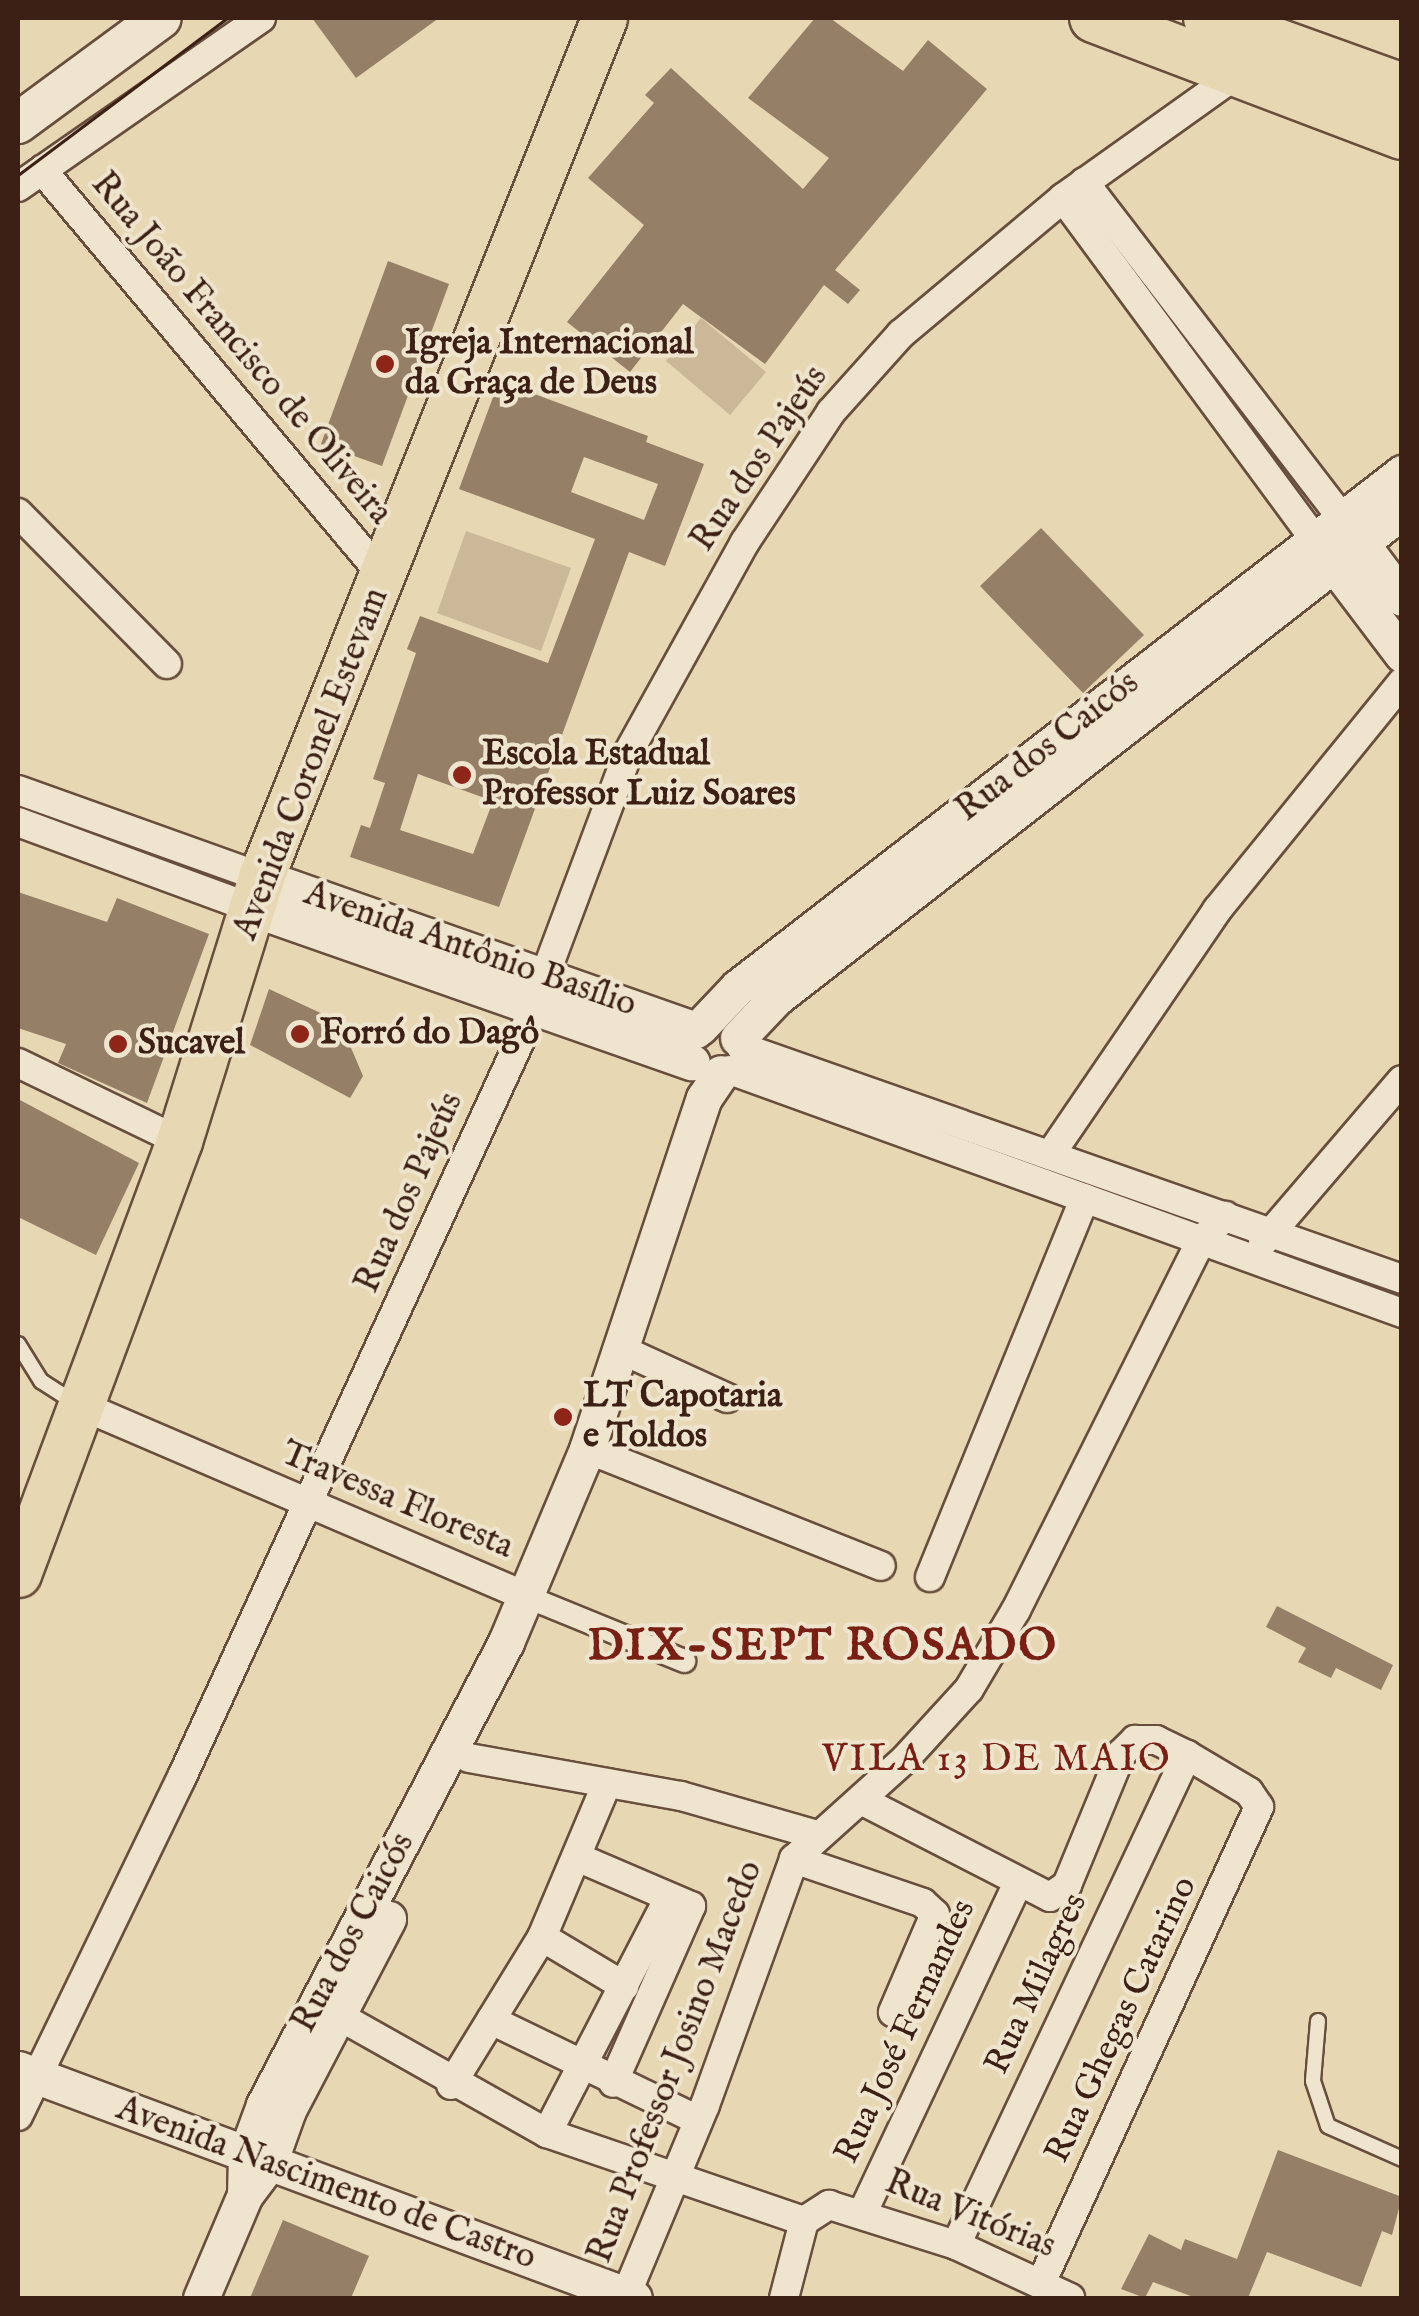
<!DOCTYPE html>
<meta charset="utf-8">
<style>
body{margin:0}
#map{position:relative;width:1419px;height:2316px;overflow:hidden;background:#e7d7b3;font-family:"IM FELL English",serif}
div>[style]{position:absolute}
.green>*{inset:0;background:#cab898}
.building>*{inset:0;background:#957f67}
.roads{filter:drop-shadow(2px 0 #684e3c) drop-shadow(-2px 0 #684e3c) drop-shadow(0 2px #684e3c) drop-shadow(0 -2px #684e3c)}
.service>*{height:14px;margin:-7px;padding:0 7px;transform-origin:7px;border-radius:7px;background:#efe5ce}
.pedestrian>*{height:22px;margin:-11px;padding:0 11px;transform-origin:11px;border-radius:11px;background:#efe5ce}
.minor>*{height:28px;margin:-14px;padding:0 14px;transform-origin:14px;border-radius:14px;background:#efe5ce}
.tertiary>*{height:35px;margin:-17.5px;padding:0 17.5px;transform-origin:17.5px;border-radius:17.5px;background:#efe5ce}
.secondary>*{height:40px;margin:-20px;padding:0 20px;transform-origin:20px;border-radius:20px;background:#efe5ce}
.primary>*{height:45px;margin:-22.5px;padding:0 22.5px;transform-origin:22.5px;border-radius:22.5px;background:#e7d7b3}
.trunk>*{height:48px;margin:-24px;padding:0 24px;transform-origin:24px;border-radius:24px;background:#e7d7b3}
.tram>*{height:2.5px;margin:-1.25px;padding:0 1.25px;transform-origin:1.25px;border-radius:1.25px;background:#3d2015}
.dots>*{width:28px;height:28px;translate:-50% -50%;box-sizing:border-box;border:5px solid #efe5ce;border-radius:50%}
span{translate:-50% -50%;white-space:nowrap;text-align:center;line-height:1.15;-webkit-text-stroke:8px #efe5ce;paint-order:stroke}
.poi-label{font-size:35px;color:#3d2015;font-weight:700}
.left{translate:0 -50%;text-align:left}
.street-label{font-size:35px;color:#3d2015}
.neighbourhood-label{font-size:38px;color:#7a1f14;letter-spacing:2.5px}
.district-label{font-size:45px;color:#7a1f14;font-weight:700;letter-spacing:2.5px}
.frame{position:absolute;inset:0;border:20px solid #3d2015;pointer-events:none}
</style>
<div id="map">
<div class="green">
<div style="clip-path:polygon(701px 318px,766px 372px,730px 415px,666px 361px)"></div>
<div style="clip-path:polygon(466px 531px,571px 568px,541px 651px,437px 613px)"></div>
</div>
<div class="building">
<div style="clip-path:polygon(312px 18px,439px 18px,356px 78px)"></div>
<div style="clip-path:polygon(815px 18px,830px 18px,903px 71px,928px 40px,987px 89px,835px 270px,860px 290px,848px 304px,824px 285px,765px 364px,683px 304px,630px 372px,567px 322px,644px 225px,588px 178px,654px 103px,645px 95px,671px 68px,803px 189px,829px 158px,748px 98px)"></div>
<div style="clip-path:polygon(388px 261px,449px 284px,382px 466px,321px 444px)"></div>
<div style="clip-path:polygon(evenodd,499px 381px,648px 436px,646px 442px,704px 464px,665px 566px,629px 552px,499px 907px,350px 857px,361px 825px,370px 828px,385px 783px,373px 779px,416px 653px,407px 649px,420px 616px,548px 663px,595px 539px,459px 489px,499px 381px,584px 457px,658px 484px,644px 520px,571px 492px,584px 457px,499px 381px,418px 774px,493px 801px,473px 854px,400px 830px,418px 774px)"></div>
<div style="clip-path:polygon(1041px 528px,1144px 635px,1083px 693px,980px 586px)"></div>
<div style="clip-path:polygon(18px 892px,107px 922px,117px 898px,209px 934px,147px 1103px,58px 1063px,66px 1044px,18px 1028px)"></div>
<div style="clip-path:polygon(269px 989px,340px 1022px,363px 1076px,350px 1098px,250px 1045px)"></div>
<div style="clip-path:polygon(18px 1099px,139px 1163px,96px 1255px,18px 1217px)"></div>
<div style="clip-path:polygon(1277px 1606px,1393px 1665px,1381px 1690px,1336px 1668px,1331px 1678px,1298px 1662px,1306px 1648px,1266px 1627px)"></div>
<div style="clip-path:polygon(1278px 2150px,1402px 2197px,1392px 2235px,1382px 2231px,1361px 2287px,1267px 2252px,1248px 2298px,1196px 2298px,1153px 2282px,1145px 2298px,1121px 2289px,1149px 2234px,1181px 2250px,1185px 2239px,1237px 2259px)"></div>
<div style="clip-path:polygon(283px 2220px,369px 2256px,351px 2298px,250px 2298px)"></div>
</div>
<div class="roads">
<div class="service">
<div style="left:18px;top:1344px;width:44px;rotate:58.1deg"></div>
<div style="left:41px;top:1381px;width:40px;rotate:32.9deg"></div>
<div style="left:1318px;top:2021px;width:60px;rotate:94.8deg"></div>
<div style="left:1313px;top:2081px;width:47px;rotate:71.6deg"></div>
<div style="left:1328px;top:2126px;width:81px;rotate:24deg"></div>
</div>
<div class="pedestrian">
<div style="left:525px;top:1596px;width:172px;rotate:22.2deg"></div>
</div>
<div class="minor">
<div style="left:42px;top:170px;width:530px;rotate:49.97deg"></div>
<div style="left:1084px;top:182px;width:422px;rotate:52.5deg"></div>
<div style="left:18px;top:187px;width:296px;rotate:-34.8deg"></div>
<div style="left:1063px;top:198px;width:421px;rotate:53.6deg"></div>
<div style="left:18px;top:513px;width:212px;rotate:45.4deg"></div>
<div style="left:18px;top:790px;width:258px;rotate:19.7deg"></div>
<div style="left:18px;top:822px;width:252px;rotate:20.2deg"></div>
<div style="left:741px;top:1047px;width:701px;rotate:19.34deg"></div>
<div style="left:18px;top:1063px;width:179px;rotate:25.8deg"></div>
<div style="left:730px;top:1070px;width:715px;rotate:19.88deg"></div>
<div style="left:1050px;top:1155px;width:297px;rotate:-55.7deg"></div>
<div style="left:1217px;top:910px;width:294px;rotate:-50.9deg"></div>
<div style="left:1263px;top:1242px;width:213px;rotate:-49.4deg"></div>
<div style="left:618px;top:1348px;width:120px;rotate:24.6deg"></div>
<div style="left:82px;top:1406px;width:482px;rotate:23.2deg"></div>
<div style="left:587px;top:1449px;width:316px;rotate:21.7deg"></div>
<div style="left:930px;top:1577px;width:409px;rotate:-67.8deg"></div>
<div style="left:469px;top:1758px;width:215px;rotate:10.2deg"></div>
<div style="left:681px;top:1796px;width:141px;rotate:16deg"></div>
<div style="left:861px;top:1800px;width:212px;rotate:27.2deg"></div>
<div style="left:1050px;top:1897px;width:21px;rotate:-35deg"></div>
<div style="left:1067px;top:1885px;width:142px;rotate:-67.6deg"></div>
<div style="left:1121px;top:1754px;width:20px;rotate:-45deg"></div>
<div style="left:1135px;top:1740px;width:21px"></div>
<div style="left:1156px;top:1740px;width:34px;rotate:26deg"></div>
<div style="left:1187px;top:1755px;width:72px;rotate:30.8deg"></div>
<div style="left:1249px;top:1792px;width:18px;rotate:56deg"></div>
<div style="left:1259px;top:1807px;width:521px;rotate:114.6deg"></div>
<div style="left:579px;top:1858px;width:122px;rotate:23.2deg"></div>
<div style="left:691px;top:1906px;width:193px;rotate:113.8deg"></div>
<div style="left:794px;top:1859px;width:136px;rotate:18.8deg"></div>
<div style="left:923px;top:1903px;width:16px;rotate:43deg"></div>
<div style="left:935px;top:1914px;width:107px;rotate:113.2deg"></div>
<div style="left:542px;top:1937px;width:96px;rotate:30.9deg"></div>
<div style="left:323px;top:2007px;width:257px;rotate:29.4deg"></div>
<div style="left:547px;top:2133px;width:272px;rotate:18.9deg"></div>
<div style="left:491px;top:2020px;width:230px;rotate:25.8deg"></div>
<div style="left:451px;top:2085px;width:174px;rotate:-58.4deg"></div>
<div style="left:542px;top:1937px;width:167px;rotate:-67.1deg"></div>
<div style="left:18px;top:2116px;width:374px;rotate:-64.2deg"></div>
<div style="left:181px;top:1779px;width:820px;rotate:-65.34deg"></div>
<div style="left:523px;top:1034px;width:300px;rotate:-69.5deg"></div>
<div style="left:628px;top:753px;width:241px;rotate:-61deg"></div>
<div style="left:745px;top:542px;width:156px;rotate:-56.5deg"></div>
<div style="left:831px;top:412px;width:105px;rotate:-48.1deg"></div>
<div style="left:901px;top:334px;width:212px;rotate:-40deg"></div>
<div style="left:1063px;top:198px;width:219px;rotate:-35.5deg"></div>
<div style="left:547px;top:2133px;width:265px;rotate:-62.6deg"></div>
<div style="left:863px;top:2212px;width:362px;rotate:-64.8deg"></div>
<div style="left:956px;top:2245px;width:542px;rotate:-64.76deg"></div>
<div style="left:626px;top:2295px;width:206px;rotate:-67.4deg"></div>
<div style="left:705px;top:2105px;width:262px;rotate:-70.1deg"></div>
<div style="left:794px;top:1859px;width:151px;rotate:-42deg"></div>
<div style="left:906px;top:1758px;width:93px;rotate:-47.6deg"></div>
<div style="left:969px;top:1689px;width:92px;rotate:-59.3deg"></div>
<div style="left:1016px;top:1610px;width:413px;rotate:-63.4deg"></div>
<div style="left:1201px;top:1241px;width:35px;rotate:-46deg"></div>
<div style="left:784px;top:2298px;width:80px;rotate:-75.4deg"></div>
<div style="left:804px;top:2221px;width:30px;rotate:-33deg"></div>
<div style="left:829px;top:2205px;width:133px;rotate:17.5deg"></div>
<div style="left:956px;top:2245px;width:126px;rotate:24.9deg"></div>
</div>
<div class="tertiary">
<div style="left:1348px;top:526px;width:90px;rotate:53.1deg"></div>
<div style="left:1320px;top:546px;width:136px;rotate:52.8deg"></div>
<div style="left:261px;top:877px;width:461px;rotate:19.4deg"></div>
<div style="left:254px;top:909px;width:464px;rotate:19.3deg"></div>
<div style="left:700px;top:1027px;width:55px;rotate:-46.5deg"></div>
<div style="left:738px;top:987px;width:840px;rotate:-37.74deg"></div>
<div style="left:738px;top:1038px;width:55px;rotate:-46.5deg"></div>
<div style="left:776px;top:998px;width:793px;rotate:-37.88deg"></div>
<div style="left:18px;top:2069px;width:657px;rotate:20.39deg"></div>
<div style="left:245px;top:2195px;width:41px;rotate:-88.6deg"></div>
<div style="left:246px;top:2154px;width:52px;rotate:-69.8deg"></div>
<div style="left:264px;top:2105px;width:522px;rotate:-62.4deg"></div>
<div style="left:506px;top:1642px;width:209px;rotate:-67.2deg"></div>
<div style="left:587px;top:1449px;width:370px;rotate:-71.6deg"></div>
<div style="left:704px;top:1098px;width:30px;rotate:-56deg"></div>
<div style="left:201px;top:2298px;width:112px;rotate:-66.9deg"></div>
<div style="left:245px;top:2195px;width:40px;rotate:-53deg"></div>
<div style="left:269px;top:2163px;width:56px;rotate:-70.3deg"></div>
<div style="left:288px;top:2110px;width:216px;rotate:-62.4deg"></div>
</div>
<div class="secondary">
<div style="left:18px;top:123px;width:177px;rotate:-36.3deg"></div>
</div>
<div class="primary">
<div style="left:18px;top:1574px;width:462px;rotate:-69.6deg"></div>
<div style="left:179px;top:1141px;width:276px;rotate:-72.7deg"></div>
<div style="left:261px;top:877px;width:925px;rotate:-68.23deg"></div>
</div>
<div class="trunk">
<div style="left:1094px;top:18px;width:329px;rotate:20.8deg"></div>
<div style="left:1208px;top:18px;width:206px;rotate:19.8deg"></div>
</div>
</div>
<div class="tram">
<div style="left:18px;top:175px;width:261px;rotate:-36.9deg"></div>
</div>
<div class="dots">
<div style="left:385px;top:364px;background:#8f2418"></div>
<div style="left:462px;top:775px;background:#8f2418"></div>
<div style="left:300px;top:1034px;background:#8f2418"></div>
<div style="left:118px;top:1044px;background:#8f2418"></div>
<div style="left:563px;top:1417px;background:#8f2418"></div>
</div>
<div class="poi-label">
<span class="left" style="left:405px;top:364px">Igreja Internacional<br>da Graça de Deus</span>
<span class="left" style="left:482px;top:775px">Escola Estadual<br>Professor Luiz Soares</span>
<span class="left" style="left:320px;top:1034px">Forró do Dagô</span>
<span class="left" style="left:138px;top:1044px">Sucavel</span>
<span class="left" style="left:583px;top:1417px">LT Capotaria<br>e Toldos</span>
</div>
<div class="street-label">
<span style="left:241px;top:349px;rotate:50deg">Rua João Francisco de Oliveira</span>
<span style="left:760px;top:459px;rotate:-56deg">Rua dos Pajeús</span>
<span style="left:1048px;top:747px;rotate:-38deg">Rua dos Caicós</span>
<span style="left:312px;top:764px;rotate:-69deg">Avenida Coronel Estevam</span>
<span style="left:470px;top:950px;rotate:19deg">Avenida Antônio Basílio</span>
<span style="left:410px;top:1193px;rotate:-66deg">Rua dos Pajeús</span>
<span style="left:397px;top:1501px;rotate:23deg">Travessa Floresta</span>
<span style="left:354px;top:1933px;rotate:-62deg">Rua dos Caicós</span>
<span style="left:1037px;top:1984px;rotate:-65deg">Rua Milagres</span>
<span style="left:1122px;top:2020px;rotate:-65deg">Rua Ghegas Catarino</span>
<span style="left:906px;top:2032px;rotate:-65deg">Rua José Fernandes</span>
<span style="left:676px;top:2062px;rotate:-69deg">Rua Professor Josino Macedo</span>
<span style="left:326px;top:2184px;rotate:20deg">Avenida Nascimento de Castro</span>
<span style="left:970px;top:2215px;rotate:22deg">Rua Vitórias</span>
</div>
<div class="neighbourhood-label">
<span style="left:997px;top:1761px">VILA 13 DE MAIO</span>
</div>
<div class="district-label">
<span style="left:823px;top:1647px">DIX-SEPT ROSADO</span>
</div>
<div class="frame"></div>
</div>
